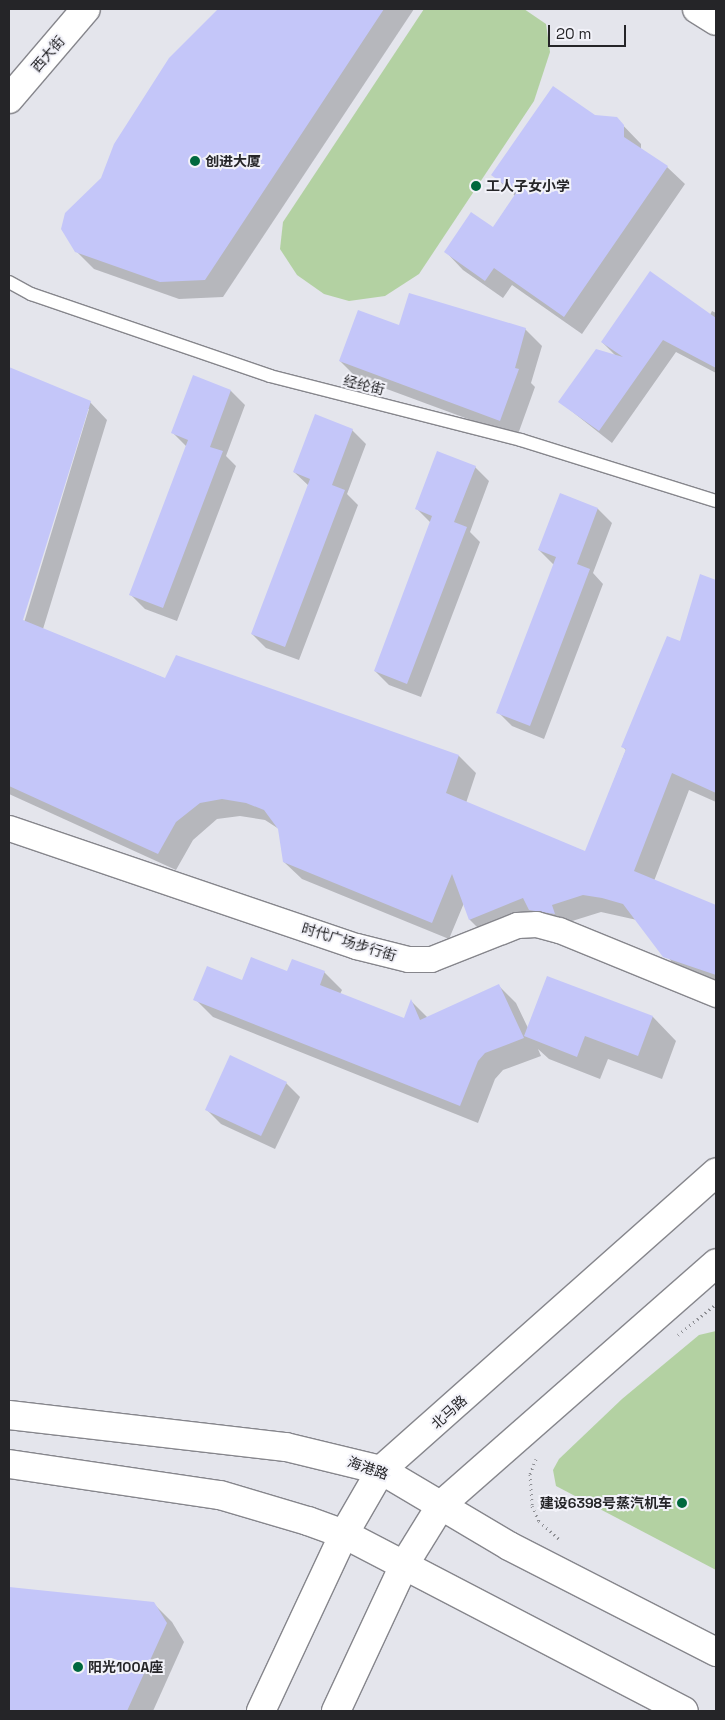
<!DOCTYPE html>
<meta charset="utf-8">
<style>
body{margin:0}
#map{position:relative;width:725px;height:1720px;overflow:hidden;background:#e4e5ec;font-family:"Space Grotesk","Noto Sans SC",sans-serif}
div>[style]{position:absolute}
.green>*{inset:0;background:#b3d1a2}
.shadow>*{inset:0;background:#0003}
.building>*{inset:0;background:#c4c6f9}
.path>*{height:3px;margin-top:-1.5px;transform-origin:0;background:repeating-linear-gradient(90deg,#8e8f94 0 1px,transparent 0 5px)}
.roads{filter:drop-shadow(1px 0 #86868c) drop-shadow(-1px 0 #86868c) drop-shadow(0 1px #86868c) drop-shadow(0 -1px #86868c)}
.lane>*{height:12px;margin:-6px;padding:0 6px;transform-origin:6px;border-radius:6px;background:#fff}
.street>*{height:25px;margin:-12.5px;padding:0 12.5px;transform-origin:12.5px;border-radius:12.5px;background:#fff}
.secondary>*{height:28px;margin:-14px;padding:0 14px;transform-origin:14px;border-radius:14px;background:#fff}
.highway>*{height:28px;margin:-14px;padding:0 14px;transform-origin:14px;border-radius:14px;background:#fff}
.dots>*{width:14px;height:14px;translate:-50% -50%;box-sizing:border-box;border:2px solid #f2f2f9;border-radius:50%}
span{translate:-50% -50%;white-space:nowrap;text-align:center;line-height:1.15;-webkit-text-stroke:4px #f2f2f9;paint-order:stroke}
.street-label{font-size:14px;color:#252528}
.poi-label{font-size:14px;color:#252528;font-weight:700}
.left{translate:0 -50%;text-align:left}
.right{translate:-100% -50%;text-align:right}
.frame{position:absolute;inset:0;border:10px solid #252528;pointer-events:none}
.scale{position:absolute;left:548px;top:25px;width:78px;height:22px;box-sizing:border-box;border:2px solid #252528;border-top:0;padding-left:6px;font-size:15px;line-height:18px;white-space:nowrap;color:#252528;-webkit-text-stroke:4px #f2f2f9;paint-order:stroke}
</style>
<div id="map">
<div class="green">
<div style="clip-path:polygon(424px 9px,524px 9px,546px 24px,550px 52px,534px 101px,419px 274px,385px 296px,349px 301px,324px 294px,297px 275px,280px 249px,283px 222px)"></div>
<div style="clip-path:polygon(716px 1331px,716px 1570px,556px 1486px,553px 1470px,559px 1459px,622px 1399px,699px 1335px)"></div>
</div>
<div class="shadow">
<div style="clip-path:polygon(220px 9px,414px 9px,223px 297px,179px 299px,94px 269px,76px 251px,102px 179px,170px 59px)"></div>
<div style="clip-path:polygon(595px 116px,616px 118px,641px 144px,641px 149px,667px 167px,685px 184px,582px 334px,512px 285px,503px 298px,463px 270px,446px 252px,493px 228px,515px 196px,493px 175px)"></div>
<div style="clip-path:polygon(712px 311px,716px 313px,716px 373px,676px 352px,612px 443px,560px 402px,617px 357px,602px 342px,710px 315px)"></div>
<div style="clip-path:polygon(400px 327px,525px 329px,542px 346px,531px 383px,535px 387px,517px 437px,357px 378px,340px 361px)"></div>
<div style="clip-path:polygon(evenodd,9px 368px,90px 402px,107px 420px,43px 629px,166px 679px,459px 756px,476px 773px,466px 803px,586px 852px,626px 750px,623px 747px,680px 643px,701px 576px,716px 581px,716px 802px,689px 790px,654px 881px,716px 907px,716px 986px,682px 974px,637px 920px,601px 912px,569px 922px,487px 937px,470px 920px,464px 903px,449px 939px,302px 879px,284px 862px,279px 829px,265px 820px,240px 816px,217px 819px,193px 840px,176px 870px,9px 794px,9px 368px,87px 409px,89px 409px,23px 626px,20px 626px,87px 409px)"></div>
<div style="clip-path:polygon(194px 377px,231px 391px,245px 405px,226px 456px,236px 466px,177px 621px,145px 609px,131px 595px,187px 447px,173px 433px)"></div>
<div style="clip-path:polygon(352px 430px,366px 444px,347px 494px,358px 505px,299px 660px,266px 648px,252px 634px,309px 486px,294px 472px)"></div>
<div style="clip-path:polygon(475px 467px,489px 481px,470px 532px,480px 542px,421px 697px,389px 685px,375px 671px,431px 523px,417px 509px)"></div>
<div style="clip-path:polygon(561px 494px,598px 509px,612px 523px,593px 573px,603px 584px,544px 739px,512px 726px,498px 712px,554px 565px,539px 550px)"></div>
<div style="clip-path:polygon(324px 972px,342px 990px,340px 994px,405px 1020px,412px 1002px,428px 1018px,499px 986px,516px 1003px,528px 1028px,547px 978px,653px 1017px,676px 1041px,662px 1079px,608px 1059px,600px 1079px,549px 1059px,538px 1049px,541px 1056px,503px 1070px,495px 1079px,478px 1123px,213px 1017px,195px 999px,242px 982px,288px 973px)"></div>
<div style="clip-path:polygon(286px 1083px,300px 1097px,275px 1149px,221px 1124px,207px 1110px)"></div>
<div style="clip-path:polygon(9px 1588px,154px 1604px,172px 1622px,184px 1642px,153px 1711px,9px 1711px)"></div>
</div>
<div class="building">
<div style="clip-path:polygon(218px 9px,384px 9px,205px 280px,160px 282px,75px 252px,61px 229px,65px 213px,101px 178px,114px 144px,169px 58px)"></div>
<div style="clip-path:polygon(553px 86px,595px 115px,617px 117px,624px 125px,624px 137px,668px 166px,564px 317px,494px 268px,485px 281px,444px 252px,471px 212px,493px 227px,516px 193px,491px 175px)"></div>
<div style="clip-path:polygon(650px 271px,716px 318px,716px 368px,663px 340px,599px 431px,558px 402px,596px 349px,623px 357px,601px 342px)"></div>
<div style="clip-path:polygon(409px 293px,526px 328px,515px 368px,519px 369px,500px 421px,339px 361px,358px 310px,399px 325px)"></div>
<div style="clip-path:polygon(9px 367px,91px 401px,23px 620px,165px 678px,176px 655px,459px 755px,446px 793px,585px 851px,626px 749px,621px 747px,667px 636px,680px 641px,700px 574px,716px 580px,716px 793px,672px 773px,634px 871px,716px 905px,716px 975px,663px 957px,623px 904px,602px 898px,583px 895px,552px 905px,555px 914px,529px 910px,523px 898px,469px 920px,452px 874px,432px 923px,283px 862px,278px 829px,264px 810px,246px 803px,222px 799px,200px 803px,176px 822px,158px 854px,9px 786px)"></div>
<div style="clip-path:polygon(193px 375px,231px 390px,210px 447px,223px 451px,163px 608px,129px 595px,188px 440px,171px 433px)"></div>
<div style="clip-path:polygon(315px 414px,353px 429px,332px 485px,345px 490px,285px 647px,251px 634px,310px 479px,293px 472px)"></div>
<div style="clip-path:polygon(437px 451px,476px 466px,454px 522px,467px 527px,407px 684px,374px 671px,432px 516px,415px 509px)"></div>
<div style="clip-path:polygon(560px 493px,598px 508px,577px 564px,590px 569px,530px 726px,496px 713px,556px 557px,538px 550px)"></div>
<div style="clip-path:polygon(251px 957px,287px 971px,292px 959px,325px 971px,320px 985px,404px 1018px,411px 999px,420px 1020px,499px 984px,524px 1038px,485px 1053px,478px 1061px,460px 1106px,193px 1000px,207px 966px,242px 980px)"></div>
<div style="clip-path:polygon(547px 976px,653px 1016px,638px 1056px,585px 1036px,577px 1057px,524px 1036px)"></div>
<div style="clip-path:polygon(230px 1055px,287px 1082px,261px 1136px,205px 1110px)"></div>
<div style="clip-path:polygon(9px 1587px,154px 1602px,167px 1623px,127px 1711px,9px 1711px)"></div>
</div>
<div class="path">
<div style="left:678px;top:1335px;width:49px;rotate:-39.2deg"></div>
<div style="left:536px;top:1459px;width:16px;rotate:112deg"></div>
<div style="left:530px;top:1474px;width:32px;rotate:86deg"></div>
<div style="left:532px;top:1506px;width:17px;rotate:65deg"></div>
<div style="left:539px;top:1521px;width:28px;rotate:42deg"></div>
</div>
<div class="roads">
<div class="lane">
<div style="left:9px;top:282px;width:25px;rotate:29deg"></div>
<div style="left:31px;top:294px;width:253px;rotate:18.9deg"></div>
<div style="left:270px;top:376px;width:259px;rotate:14.3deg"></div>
<div style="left:521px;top:440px;width:204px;rotate:17.4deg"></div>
</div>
<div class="street">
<div style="left:9px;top:828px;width:367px;rotate:18.8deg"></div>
<div style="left:356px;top:946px;width:54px;rotate:14deg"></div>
<div style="left:408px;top:959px;width:23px"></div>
<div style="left:431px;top:959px;width:92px;rotate:-21.6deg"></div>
<div style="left:517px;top:925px;width:19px;rotate:-3deg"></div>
<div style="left:536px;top:924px;width:24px;rotate:15deg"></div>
<div style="left:559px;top:930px;width:170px;rotate:22.2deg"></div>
</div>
<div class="secondary">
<div style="left:9px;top:99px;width:118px;rotate:-49.5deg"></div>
<div style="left:9px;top:1415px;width:279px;rotate:6.6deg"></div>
<div style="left:286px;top:1447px;width:98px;rotate:13.6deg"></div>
<div style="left:381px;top:1470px;width:149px;rotate:30.7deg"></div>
<div style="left:509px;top:1546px;width:233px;rotate:27.1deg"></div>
<div style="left:9px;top:1464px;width:213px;rotate:8.4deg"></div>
<div style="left:220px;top:1495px;width:92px;rotate:16.5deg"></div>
<div style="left:308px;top:1521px;width:38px;rotate:20deg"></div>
<div style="left:344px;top:1534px;width:383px;rotate:27.5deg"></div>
<div style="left:261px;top:1711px;width:195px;rotate:-64.9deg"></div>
<div style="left:344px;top:1534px;width:74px;rotate:-60deg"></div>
<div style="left:381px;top:1470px;width:448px;rotate:-41.6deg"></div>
<div style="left:336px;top:1711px;width:161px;rotate:-65deg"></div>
<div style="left:404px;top:1565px;width:70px;rotate:-58.3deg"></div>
<div style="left:441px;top:1505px;width:366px;rotate:-41.3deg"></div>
</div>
<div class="highway">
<div style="left:697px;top:9px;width:22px;rotate:32deg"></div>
</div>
</div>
<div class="dots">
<div style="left:195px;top:161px;background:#00683e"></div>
<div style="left:476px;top:186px;background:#00683e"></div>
<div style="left:682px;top:1503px;background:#00683e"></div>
<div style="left:78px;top:1667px;background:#00683e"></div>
</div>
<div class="street-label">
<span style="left:48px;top:54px;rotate:-49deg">西大街</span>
<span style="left:364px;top:385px;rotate:14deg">经纶街</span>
<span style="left:349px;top:942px;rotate:17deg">时代广场步行街</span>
<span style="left:449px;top:1412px;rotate:-42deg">北马路</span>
<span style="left:368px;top:1468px;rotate:19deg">海港路</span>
</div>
<div class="poi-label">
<span class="left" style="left:205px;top:161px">创进大厦</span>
<span class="left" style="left:486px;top:186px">工人子女小学</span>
<span class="right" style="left:672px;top:1503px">建设6398号蒸汽机车</span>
<span class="left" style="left:88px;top:1667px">阳光100A座</span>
</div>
<div class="frame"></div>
<div class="scale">20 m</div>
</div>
